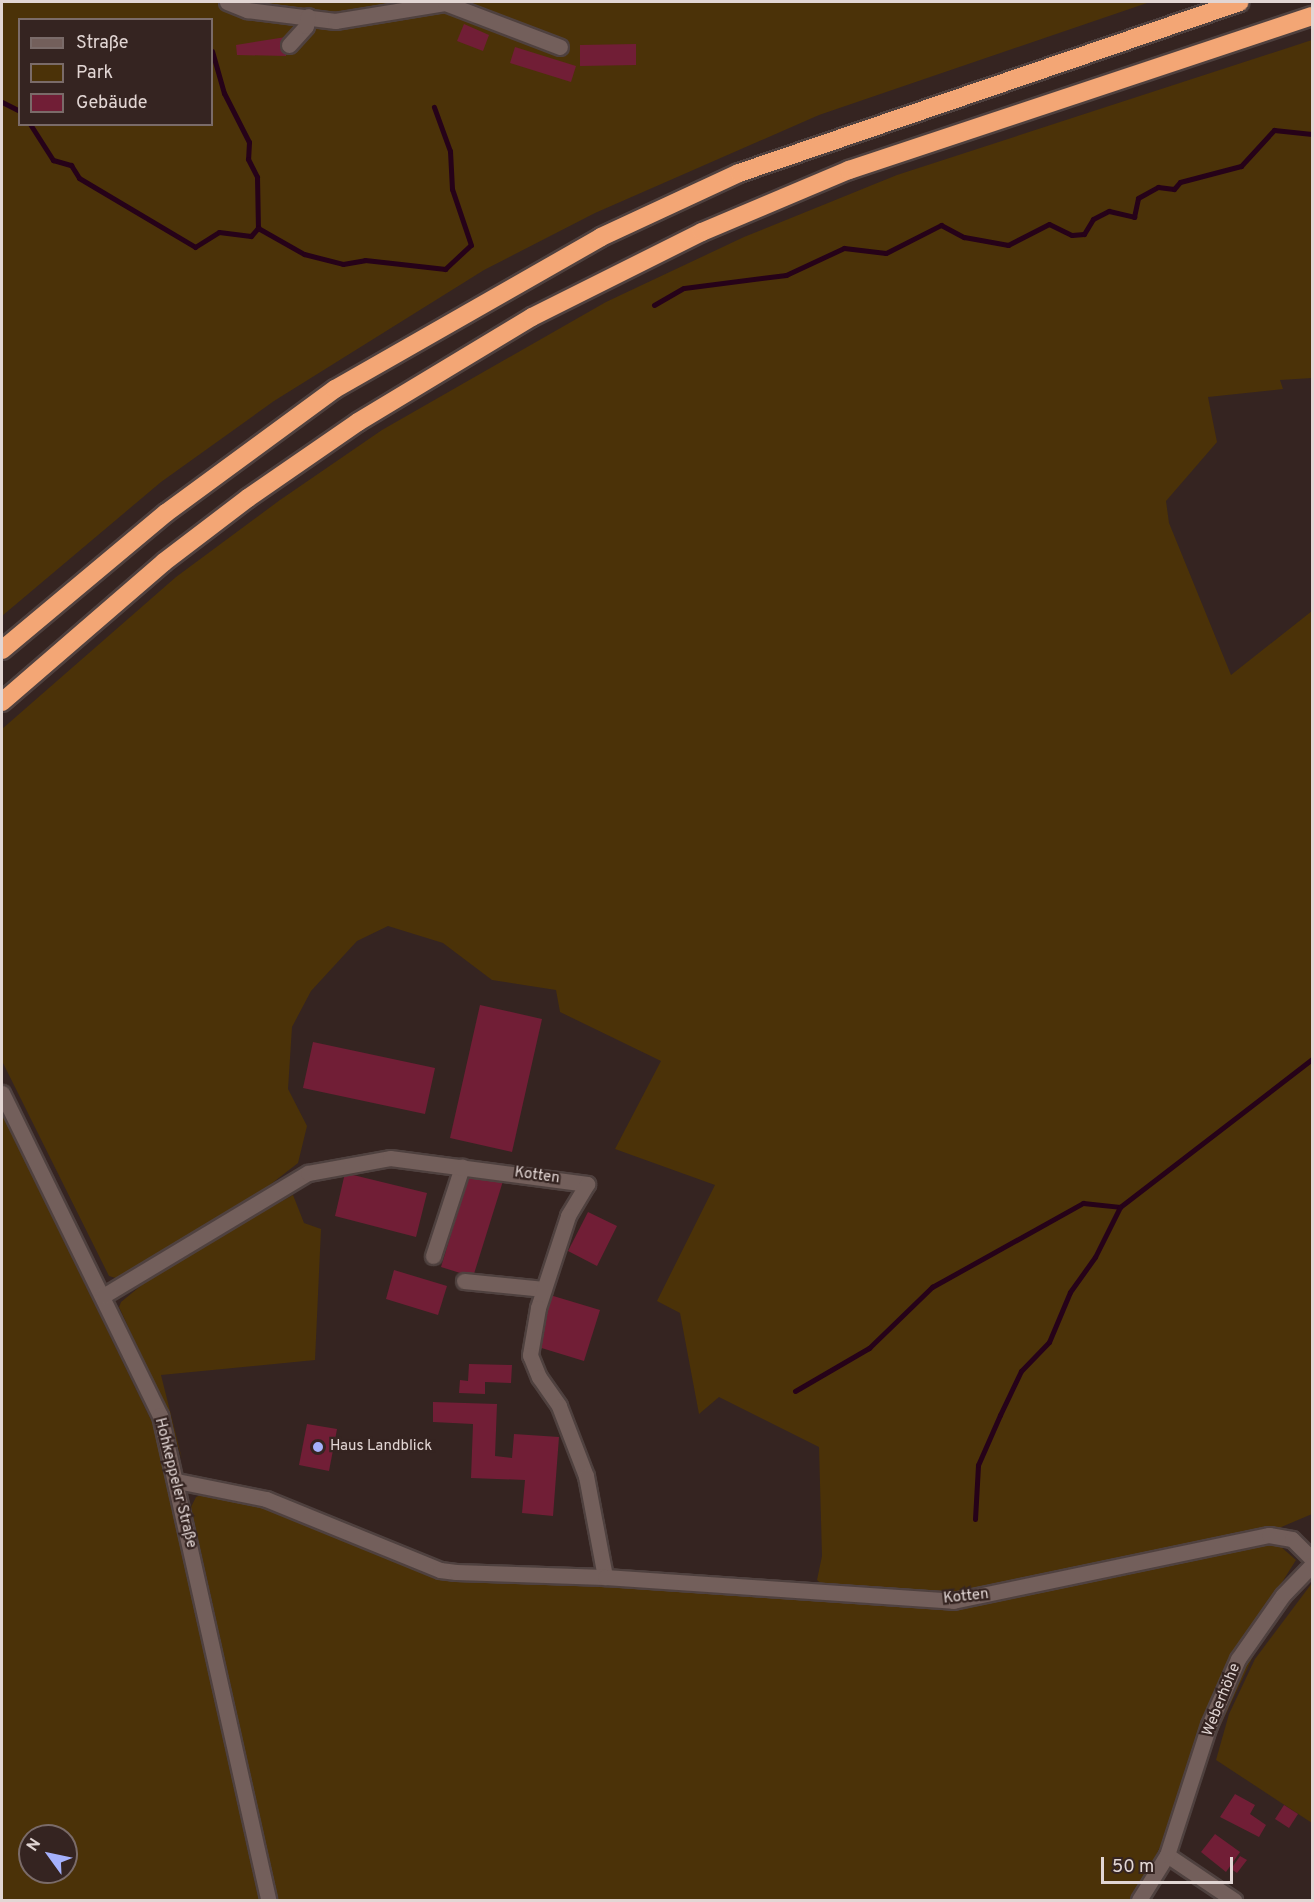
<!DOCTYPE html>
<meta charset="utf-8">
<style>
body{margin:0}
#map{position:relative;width:1314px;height:1902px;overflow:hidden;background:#352421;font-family:Overpass,sans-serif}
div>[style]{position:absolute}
.green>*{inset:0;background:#4b3208}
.stream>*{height:5px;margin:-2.5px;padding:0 2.5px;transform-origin:2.5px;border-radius:2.5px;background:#260219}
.building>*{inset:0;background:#711e36}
.roads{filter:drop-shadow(2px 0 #4f413f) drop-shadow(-2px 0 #4f413f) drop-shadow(0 2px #4f413f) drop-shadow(0 -2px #4f413f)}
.minor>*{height:15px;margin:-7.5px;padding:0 7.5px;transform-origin:7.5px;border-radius:7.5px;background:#735f5b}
.highway>*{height:18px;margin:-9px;padding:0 9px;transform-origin:9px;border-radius:9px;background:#f3a675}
.dots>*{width:16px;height:16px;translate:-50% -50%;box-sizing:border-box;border:3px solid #352421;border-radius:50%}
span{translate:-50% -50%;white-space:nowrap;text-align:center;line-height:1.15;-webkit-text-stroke:4.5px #352421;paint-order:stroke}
.street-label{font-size:15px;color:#e2d6d4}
.poi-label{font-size:15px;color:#e2d6d4}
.left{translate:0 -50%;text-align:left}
.frame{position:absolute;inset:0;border:3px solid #e2d6d4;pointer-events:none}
.legend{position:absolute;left:18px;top:18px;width:195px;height:108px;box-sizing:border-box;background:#352421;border:2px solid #7a6b69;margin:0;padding:8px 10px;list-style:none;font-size:18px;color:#e2d6d4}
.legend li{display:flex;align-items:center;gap:12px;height:30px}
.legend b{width:30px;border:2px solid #7a6b69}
.north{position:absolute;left:18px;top:1824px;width:60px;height:60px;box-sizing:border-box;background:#352421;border:2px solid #7a6b69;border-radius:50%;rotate:303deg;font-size:16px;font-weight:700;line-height:24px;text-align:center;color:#e2d6d4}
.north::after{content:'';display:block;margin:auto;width:21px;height:27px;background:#a5b1fc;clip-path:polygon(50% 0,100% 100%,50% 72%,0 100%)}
.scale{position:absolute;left:1101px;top:1857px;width:132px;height:27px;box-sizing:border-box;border:3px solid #e2d6d4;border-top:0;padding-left:8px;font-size:18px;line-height:21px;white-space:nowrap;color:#e2d6d4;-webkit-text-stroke:4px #352421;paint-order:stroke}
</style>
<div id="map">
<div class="green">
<div style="clip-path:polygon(evenodd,2px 2px,1150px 2px,819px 115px,595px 213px,484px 270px,274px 401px,161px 482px,2px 616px,2px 2px,20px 20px,212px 20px,212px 124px,20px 124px,20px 20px)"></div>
<div style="clip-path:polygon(1312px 40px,1312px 378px,1280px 380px,1283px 389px,1208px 397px,1217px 442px,1166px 501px,1169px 523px,1231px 675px,1312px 611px,1312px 1514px,1279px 1528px,959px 1592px,825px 1587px,817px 1580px,822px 1556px,819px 1447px,719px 1397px,699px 1414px,680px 1313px,657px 1301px,715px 1185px,615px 1149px,661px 1061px,560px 1012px,556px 990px,492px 980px,443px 943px,388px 926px,357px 941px,311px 991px,292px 1027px,288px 1089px,307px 1126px,298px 1163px,262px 1191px,119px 1279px,109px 1276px,2px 1061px,2px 729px,176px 577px,280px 500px,382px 430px,606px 302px,744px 237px,897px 175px)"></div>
<div style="clip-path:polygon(evenodd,2px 1114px,153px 1424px,259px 1900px,2px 1900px,2px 1114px,30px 1836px,66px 1836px,66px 1872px,30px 1872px,30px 1836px)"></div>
<div style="clip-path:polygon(293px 1195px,304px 1223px,321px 1229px,315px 1360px,161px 1375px,182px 1459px,166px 1409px,119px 1307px,121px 1302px,165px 1266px)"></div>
<div style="clip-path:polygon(206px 1493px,275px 1508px,436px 1577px,963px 1606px,1256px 1546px,1280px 1546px,1296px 1560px,1215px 1689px,1167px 1832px,1135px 1900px,278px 1900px,191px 1507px,196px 1497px)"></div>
<div style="clip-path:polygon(1312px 1574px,1256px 1650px,1208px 1752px,1223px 1708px,1252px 1651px,1282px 1607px)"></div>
<div style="clip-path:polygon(1312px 1583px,1312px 1823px,1216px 1760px,1229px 1714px,1255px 1659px)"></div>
</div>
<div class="stream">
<div style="left:212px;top:51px;width:44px;rotate:74.1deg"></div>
<div style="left:224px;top:93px;width:55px;rotate:63deg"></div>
<div style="left:249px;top:142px;width:17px;rotate:93deg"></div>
<div style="left:248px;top:159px;width:20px;rotate:63deg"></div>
<div style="left:257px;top:177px;width:51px;rotate:88.9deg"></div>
<div style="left:2px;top:102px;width:20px;rotate:27deg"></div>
<div style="left:30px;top:124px;width:43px;rotate:57.4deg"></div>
<div style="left:53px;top:160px;width:19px;rotate:16deg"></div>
<div style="left:71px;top:165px;width:15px;rotate:58deg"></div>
<div style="left:79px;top:178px;width:135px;rotate:30.7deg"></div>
<div style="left:195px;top:247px;width:28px;rotate:-32deg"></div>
<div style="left:219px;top:232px;width:32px;rotate:7deg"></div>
<div style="left:251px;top:236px;width:11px;rotate:-49deg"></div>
<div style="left:258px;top:228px;width:53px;rotate:29.5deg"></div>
<div style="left:304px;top:254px;width:40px;rotate:14.4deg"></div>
<div style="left:343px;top:264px;width:22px;rotate:-10deg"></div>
<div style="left:365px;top:260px;width:81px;rotate:6.4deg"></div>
<div style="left:445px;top:269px;width:35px;rotate:-43deg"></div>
<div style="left:471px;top:245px;width:59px;rotate:-108.7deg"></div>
<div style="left:452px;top:189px;width:38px;rotate:-93deg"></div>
<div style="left:450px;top:151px;width:47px;rotate:-110deg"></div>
<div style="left:654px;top:305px;width:34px;rotate:-30deg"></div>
<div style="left:684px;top:288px;width:103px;rotate:-7.3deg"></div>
<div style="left:786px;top:275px;width:64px;rotate:-25deg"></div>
<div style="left:844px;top:248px;width:42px;rotate:6.8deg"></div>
<div style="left:886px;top:253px;width:62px;rotate:-27deg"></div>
<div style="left:941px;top:225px;width:26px;rotate:28deg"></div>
<div style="left:964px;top:237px;width:45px;rotate:10.3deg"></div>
<div style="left:1008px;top:245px;width:46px;rotate:-27.1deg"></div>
<div style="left:1049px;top:224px;width:25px;rotate:26deg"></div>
<div style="left:1072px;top:235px;width:12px;rotate:-5deg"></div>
<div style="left:1084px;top:234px;width:17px;rotate:-59deg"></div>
<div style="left:1093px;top:219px;width:18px;rotate:-27deg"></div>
<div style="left:1109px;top:211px;width:26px;rotate:13deg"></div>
<div style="left:1134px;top:217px;width:19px;rotate:-78deg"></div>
<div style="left:1138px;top:198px;width:23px;rotate:-29deg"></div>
<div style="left:1158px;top:187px;width:16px;rotate:7deg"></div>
<div style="left:1174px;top:189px;width:9px;rotate:-49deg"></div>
<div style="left:1180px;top:182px;width:63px;rotate:-14.7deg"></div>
<div style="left:1241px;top:166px;width:49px;rotate:-47.5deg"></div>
<div style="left:1274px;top:130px;width:38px;rotate:6deg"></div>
<div style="left:795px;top:1391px;width:86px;rotate:-30.2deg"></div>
<div style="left:869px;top:1348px;width:88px;rotate:-44.1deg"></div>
<div style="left:932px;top:1287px;width:173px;rotate:-29.1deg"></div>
<div style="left:1083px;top:1203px;width:37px;rotate:6deg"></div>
<div style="left:1120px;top:1207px;width:242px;rotate:-37.6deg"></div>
<div style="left:975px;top:1519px;width:54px;rotate:-86.8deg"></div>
<div style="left:978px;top:1465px;width:55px;rotate:-66.3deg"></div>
<div style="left:1000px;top:1415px;width:49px;rotate:-64.5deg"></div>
<div style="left:1021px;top:1371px;width:40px;rotate:-46deg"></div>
<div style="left:1049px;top:1342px;width:54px;rotate:-67.2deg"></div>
<div style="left:1070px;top:1292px;width:43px;rotate:-54.5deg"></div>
<div style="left:1095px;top:1257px;width:56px;rotate:-63.4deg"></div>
</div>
<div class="building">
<div style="clip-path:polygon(464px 24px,489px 35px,483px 51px,457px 41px)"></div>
<div style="clip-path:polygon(286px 37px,286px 56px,237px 55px,236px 45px)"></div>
<div style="clip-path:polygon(636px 44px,636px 65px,580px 66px,580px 45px)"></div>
<div style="clip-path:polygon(515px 47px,576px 66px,571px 82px,510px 63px)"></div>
<div style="clip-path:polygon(480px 1005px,542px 1019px,512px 1152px,450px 1138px)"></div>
<div style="clip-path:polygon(313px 1042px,435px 1068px,425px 1114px,303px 1088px)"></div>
<div style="clip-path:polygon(470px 1171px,503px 1181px,473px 1277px,441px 1267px)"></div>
<div style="clip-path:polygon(345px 1173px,427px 1193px,416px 1237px,335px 1216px)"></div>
<div style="clip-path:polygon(588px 1212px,617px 1226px,597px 1266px,568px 1251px)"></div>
<div style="clip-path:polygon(394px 1270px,447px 1286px,438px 1315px,386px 1299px)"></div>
<div style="clip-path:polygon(550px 1295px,600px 1310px,584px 1361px,535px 1346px)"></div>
<div style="clip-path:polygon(469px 1364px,512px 1365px,511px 1383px,485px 1382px,485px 1394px,459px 1393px,460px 1380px,468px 1381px)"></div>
<div style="clip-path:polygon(433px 1402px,497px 1404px,495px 1456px,512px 1458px,514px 1434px,559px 1437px,553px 1516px,522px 1513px,525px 1480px,471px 1478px,473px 1424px,433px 1422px)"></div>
<div style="clip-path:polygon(307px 1424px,337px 1429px,329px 1471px,299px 1465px)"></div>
<div style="clip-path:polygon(1235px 1794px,1255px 1805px,1250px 1814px,1266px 1825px,1259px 1837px,1220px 1817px)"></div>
<div style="clip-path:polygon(1284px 1805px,1298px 1814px,1289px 1828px,1275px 1819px)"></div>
<div style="clip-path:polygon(1215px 1834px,1240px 1852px,1226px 1872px,1201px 1852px)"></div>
<div style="clip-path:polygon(1240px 1856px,1247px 1860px,1237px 1873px,1231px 1869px)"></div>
</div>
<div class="roads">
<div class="minor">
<div style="left:227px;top:2px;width:22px;rotate:22deg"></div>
<div style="left:247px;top:10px;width:89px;rotate:7.1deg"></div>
<div style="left:335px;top:21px;width:111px;rotate:-9.3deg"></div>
<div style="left:445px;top:3px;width:123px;rotate:20.9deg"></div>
<div style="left:289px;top:45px;width:25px;rotate:-48deg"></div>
<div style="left:306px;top:26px;width:10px;rotate:-79deg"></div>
<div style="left:2px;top:1093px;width:359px;rotate:63.9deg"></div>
<div style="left:160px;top:1415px;width:497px;rotate:77.4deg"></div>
<div style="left:433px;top:1256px;width:94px;rotate:-72deg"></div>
<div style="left:464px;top:1281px;width:80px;rotate:5.7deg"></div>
<div style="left:103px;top:1296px;width:239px;rotate:-31deg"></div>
<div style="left:308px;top:1173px;width:83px;rotate:-10.4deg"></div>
<div style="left:390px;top:1158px;width:199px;rotate:7.5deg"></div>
<div style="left:587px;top:1184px;width:37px;rotate:121deg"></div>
<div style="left:568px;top:1216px;width:97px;rotate:108.1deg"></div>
<div style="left:538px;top:1308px;width:48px;rotate:99.7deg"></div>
<div style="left:530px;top:1355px;width:24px;rotate:68deg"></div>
<div style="left:539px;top:1377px;width:35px;rotate:55deg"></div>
<div style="left:559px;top:1406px;width:75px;rotate:68.9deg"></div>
<div style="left:586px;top:1476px;width:103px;rotate:79.3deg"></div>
<div style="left:177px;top:1481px;width:91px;rotate:11.4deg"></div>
<div style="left:266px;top:1499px;width:188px;rotate:22.2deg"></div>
<div style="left:440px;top:1570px;width:16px;rotate:7deg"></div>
<div style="left:456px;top:1572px;width:149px;rotate:1.9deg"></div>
<div style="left:605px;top:1577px;width:349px;rotate:3.9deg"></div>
<div style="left:953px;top:1601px;width:323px;rotate:-11.8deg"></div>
<div style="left:1269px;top:1535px;width:23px;rotate:10deg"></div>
<div style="left:1292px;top:1539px;width:28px;rotate:45deg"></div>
<div style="left:1167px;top:1855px;width:81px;rotate:33.9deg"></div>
<div style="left:1139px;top:1900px;width:53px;rotate:-58.1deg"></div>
<div style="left:1167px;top:1855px;width:137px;rotate:-72.1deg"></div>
<div style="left:1209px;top:1725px;width:72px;rotate:-66.3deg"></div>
<div style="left:1238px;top:1659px;width:78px;rotate:-54.9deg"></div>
<div style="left:1283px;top:1595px;width:42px;rotate:-46deg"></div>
</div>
<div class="highway">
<div style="left:2px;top:650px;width:214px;rotate:-39.9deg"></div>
<div style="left:166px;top:513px;width:210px;rotate:-36.3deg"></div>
<div style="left:335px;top:389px;width:306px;rotate:-29.7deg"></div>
<div style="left:601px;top:237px;width:152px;rotate:-24.9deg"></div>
<div style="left:739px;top:173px;width:529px;rotate:-18.85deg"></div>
<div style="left:2px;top:702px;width:214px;rotate:-40.8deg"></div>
<div style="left:164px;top:562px;width:106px;rotate:-37.3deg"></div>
<div style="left:248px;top:498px;width:134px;rotate:-34.6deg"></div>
<div style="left:358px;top:422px;width:203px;rotate:-31.1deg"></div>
<div style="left:532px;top:317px;width:190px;rotate:-26.6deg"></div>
<div style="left:702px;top:232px;width:160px;rotate:-22.9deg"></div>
<div style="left:849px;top:170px;width:488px;rotate:-18.4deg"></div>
</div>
</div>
<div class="dots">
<div style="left:318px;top:1447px;background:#a5b1fc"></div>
</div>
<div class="street-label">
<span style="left:537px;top:1176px;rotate:8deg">Kotten</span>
<span style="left:175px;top:1483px;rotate:76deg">Hohkeppeler Straße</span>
<span style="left:966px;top:1597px;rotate:-6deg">Kotten</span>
<span style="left:1222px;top:1700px;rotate:-68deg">Weberhöhe</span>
</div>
<div class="poi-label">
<span class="left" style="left:330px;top:1447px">Haus Landblick</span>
</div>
<div class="frame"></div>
<ul class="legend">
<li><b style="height:8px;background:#735f5b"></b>Straße</li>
<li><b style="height:16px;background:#4b3208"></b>Park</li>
<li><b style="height:16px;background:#711e36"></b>Gebäude</li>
</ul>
<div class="north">N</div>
<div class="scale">50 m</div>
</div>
